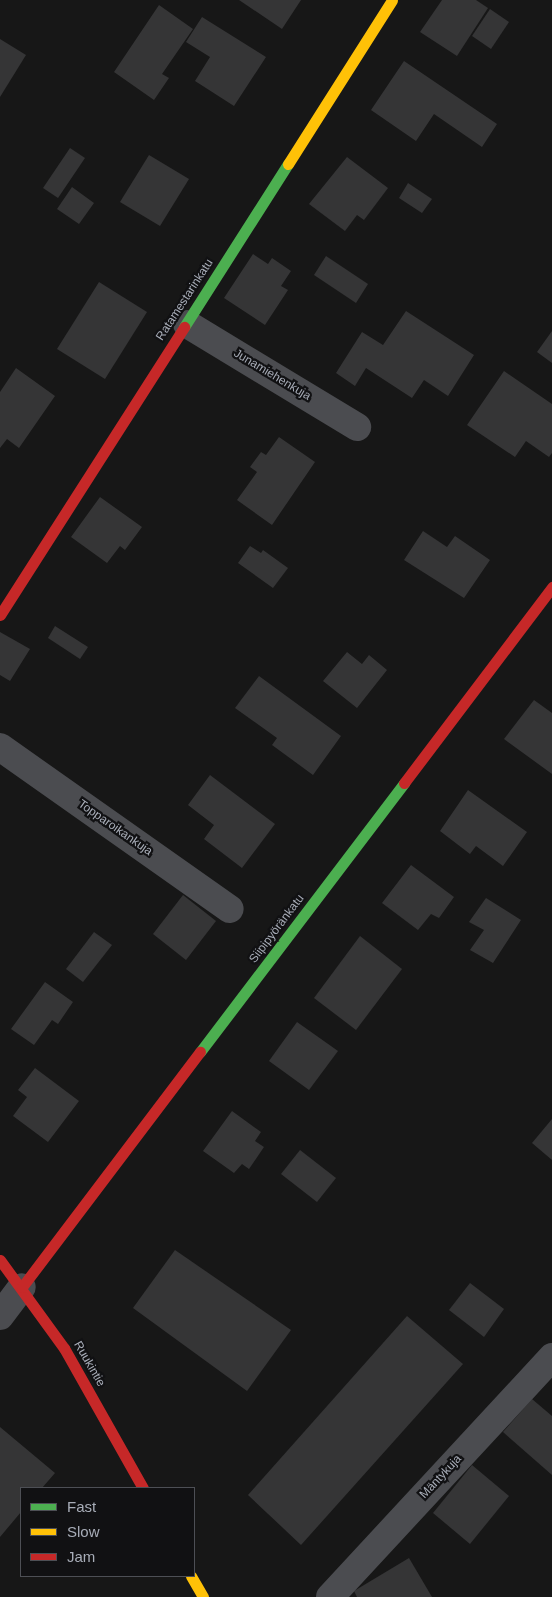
<!DOCTYPE html>
<meta charset="utf-8">
<style>
body{margin:0}
#map{position:relative;width:552px;height:1597px;overflow:hidden;background:#171717;font-family:Helvetica,sans-serif}
div>[style]{position:absolute}
.building>*{inset:0;background:#353536}
.street>*{height:28px;margin:-14px;padding:0 14px;transform-origin:14px;border-radius:14px;background:#4b4c50}
.fast>*{height:11px;margin:-5.5px;padding:0 5.5px;transform-origin:5.5px;border-radius:5.5px;background:#4caf50}
.slow>*{height:11px;margin:-5.5px;padding:0 5.5px;transform-origin:5.5px;border-radius:5.5px;background:#ffc107}
.jam>*{height:11px;margin:-5.5px;padding:0 5.5px;transform-origin:5.5px;border-radius:5.5px;background:#c62828}
span{translate:-50% -50%;white-space:nowrap;text-align:center;line-height:1.15;-webkit-text-stroke:4.5px #111113;paint-order:stroke}
.street-label{font-size:12px;color:#a8adb8}
.legend{position:absolute;left:20px;top:1487px;width:175px;height:90px;box-sizing:border-box;background:#111113;border:1px solid #4d4f55;margin:0;padding:6px 9px;list-style:none;font-size:15px;color:#a8adb8}
.legend li{display:flex;align-items:center;gap:10px;height:25px}
.legend b{width:25px;border:1px solid #4d4f55}
</style>
<div id="map">
<div class="building">
<div style="clip-path:polygon(239px 0,301px 0,282px 29px)"></div>
<div style="clip-path:polygon(442px 0,476px 0,488px 8px,457px 56px,420px 32px)"></div>
<div style="clip-path:polygon(159px 5px,193px 29px,162px 74px,169px 78px,154px 100px,114px 72px)"></div>
<div style="clip-path:polygon(490px 9px,509px 22px,491px 49px,472px 36px)"></div>
<div style="clip-path:polygon(202px 17px,266px 57px,234px 106px,195px 81px,210px 57px,186px 42px)"></div>
<div style="clip-path:polygon(0 39px,26px 55px,0 97px)"></div>
<div style="clip-path:polygon(404px 61px,497px 124px,482px 147px,434px 114px,416px 141px,371px 110px)"></div>
<div style="clip-path:polygon(70px 148px,85px 158px,58px 198px,43px 188px)"></div>
<div style="clip-path:polygon(149px 155px,189px 179px,160px 226px,120px 202px)"></div>
<div style="clip-path:polygon(347px 157px,388px 188px,364px 220px,357px 215px,345px 231px,309px 204px)"></div>
<div style="clip-path:polygon(408px 183px,432px 199px,422px 213px,399px 198px)"></div>
<div style="clip-path:polygon(72px 187px,94px 203px,79px 224px,57px 209px)"></div>
<div style="clip-path:polygon(253px 254px,268px 264px,272px 258px,291px 271px,281px 286px,288px 290px,265px 325px,224px 298px)"></div>
<div style="clip-path:polygon(326px 256px,368px 284px,356px 303px,314px 275px)"></div>
<div style="clip-path:polygon(99px 282px,147px 312px,105px 379px,57px 349px)"></div>
<div style="clip-path:polygon(406px 311px,474px 355px,448px 396px,424px 380px,412px 398px,366px 368px,355px 386px,336px 373px,362px 332px,383px 345px)"></div>
<div style="clip-path:polygon(552px 331px,552px 363px,537px 352px)"></div>
<div style="clip-path:polygon(16px 368px,55px 396px,19px 448px,7px 439px,0 448px,0 392px)"></div>
<div style="clip-path:polygon(504px 371px,552px 404px,552px 453px,549px 457px,526px 441px,515px 457px,467px 425px)"></div>
<div style="clip-path:polygon(279px 437px,315px 462px,272px 525px,237px 500px,257px 472px,250px 467px,261px 452px,266px 455px)"></div>
<div style="clip-path:polygon(100px 497px,142px 527px,125px 550px,120px 546px,107px 563px,71px 537px)"></div>
<div style="clip-path:polygon(423px 531px,447px 547px,455px 536px,490px 560px,464px 598px,404px 560px)"></div>
<div style="clip-path:polygon(250px 546px,261px 553px,263px 550px,288px 568px,273px 588px,238px 563px)"></div>
<div style="clip-path:polygon(55px 626px,88px 647px,80px 659px,48px 638px)"></div>
<div style="clip-path:polygon(0 632px,30px 649px,10px 681px,0 675px)"></div>
<div style="clip-path:polygon(347px 652px,362px 664px,369px 655px,387px 670px,357px 708px,323px 681px)"></div>
<div style="clip-path:polygon(259px 676px,341px 736px,313px 775px,272px 745px,277px 738px,235px 708px)"></div>
<div style="clip-path:polygon(534px 700px,552px 713px,552px 774px,504px 739px)"></div>
<div style="clip-path:polygon(210px 775px,275px 824px,242px 868px,204px 839px,214px 825px,188px 805px)"></div>
<div style="clip-path:polygon(468px 790px,527px 832px,503px 866px,476px 846px,470px 854px,440px 831px)"></div>
<div style="clip-path:polygon(411px 865px,454px 897px,439px 918px,431px 914px,418px 930px,382px 903px)"></div>
<div style="clip-path:polygon(183px 895px,216px 921px,186px 960px,153px 934px)"></div>
<div style="clip-path:polygon(486px 898px,521px 920px,493px 963px,470px 950px,484px 930px,469px 922px)"></div>
<div style="clip-path:polygon(94px 932px,112px 945px,83px 982px,66px 969px)"></div>
<div style="clip-path:polygon(360px 936px,402px 969px,356px 1030px,314px 998px)"></div>
<div style="clip-path:polygon(45px 982px,73px 1002px,58px 1024px,52px 1020px,34px 1045px,11px 1029px)"></div>
<div style="clip-path:polygon(297px 1022px,338px 1051px,309px 1090px,269px 1061px)"></div>
<div style="clip-path:polygon(35px 1068px,79px 1101px,48px 1142px,13px 1116px,27px 1097px,18px 1090px)"></div>
<div style="clip-path:polygon(232px 1111px,261px 1132px,255px 1141px,264px 1147px,249px 1169px,242px 1164px,234px 1173px,203px 1151px)"></div>
<div style="clip-path:polygon(552px 1119px,552px 1160px,532px 1143px)"></div>
<div style="clip-path:polygon(300px 1150px,336px 1178px,317px 1202px,281px 1174px)"></div>
<div style="clip-path:polygon(175px 1250px,291px 1330px,247px 1391px,133px 1308px)"></div>
<div style="clip-path:polygon(470px 1283px,504px 1309px,484px 1337px,449px 1310px)"></div>
<div style="clip-path:polygon(407px 1316px,463px 1364px,301px 1545px,248px 1495px)"></div>
<div style="clip-path:polygon(532px 1399px,552px 1416px,552px 1475px,503px 1432px)"></div>
<div style="clip-path:polygon(0 1427px,55px 1473px,42px 1488px,21px 1488px,21px 1512px,0 1537px)"></div>
<div style="clip-path:polygon(472px 1465px,509px 1496px,470px 1544px,433px 1513px)"></div>
<div style="clip-path:polygon(409px 1558px,432px 1597px,357px 1597px,354px 1591px)"></div>
</div>
<div class="street">
<div style="left:187px;top:324px;width:199px;rotate:31.2deg"></div>
<div style="left:0;top:747px;width:281px;rotate:35.2deg"></div>
<div style="left:0;top:1316px;width:36px;rotate:-53deg"></div>
<div style="left:330px;top:1597px;width:327px;rotate:-47.2deg"></div>
</div>
<div class="fast">
<div style="left:184px;top:327px;width:193px;rotate:-57.5deg"></div>
<div style="left:200px;top:1052px;width:338px;rotate:-52.8deg"></div>
</div>
<div class="slow">
<div style="left:288px;top:164px;width:194px;rotate:-57.6deg"></div>
<div style="left:191px;top:1576px;width:24px;rotate:60deg"></div>
</div>
<div class="jam">
<div style="left:0;top:615px;width:342px;rotate:-57.4deg"></div>
<div style="left:404px;top:783px;width:246px;rotate:-52.9deg"></div>
<div style="left:0;top:1260px;width:109px;rotate:54deg"></div>
<div style="left:64px;top:1348px;width:161px;rotate:60.6deg"></div>
<div style="left:22px;top:1287px;width:295px;rotate:-52.9deg"></div>
</div>
<div class="street-label">
<span style="left:185px;top:300px;rotate:-57deg">Ratamestarinkatu</span>
<span style="left:272px;top:375px;rotate:31deg">Junamiehenkuja</span>
<span style="left:115px;top:828px;rotate:35deg">Topparoikankuja</span>
<span style="left:277px;top:929px;rotate:-53deg">Siipipyöränkatu</span>
<span style="left:89px;top:1364px;rotate:60deg">Ruukintie</span>
<span style="left:441px;top:1477px;rotate:-47deg">Mäntykuja</span>
</div>
<ul class="legend">
<li><b style="height:6px;background:#4caf50"></b>Fast</li>
<li><b style="height:6px;background:#ffc107"></b>Slow</li>
<li><b style="height:6px;background:#c62828"></b>Jam</li>
</ul>
</div>
